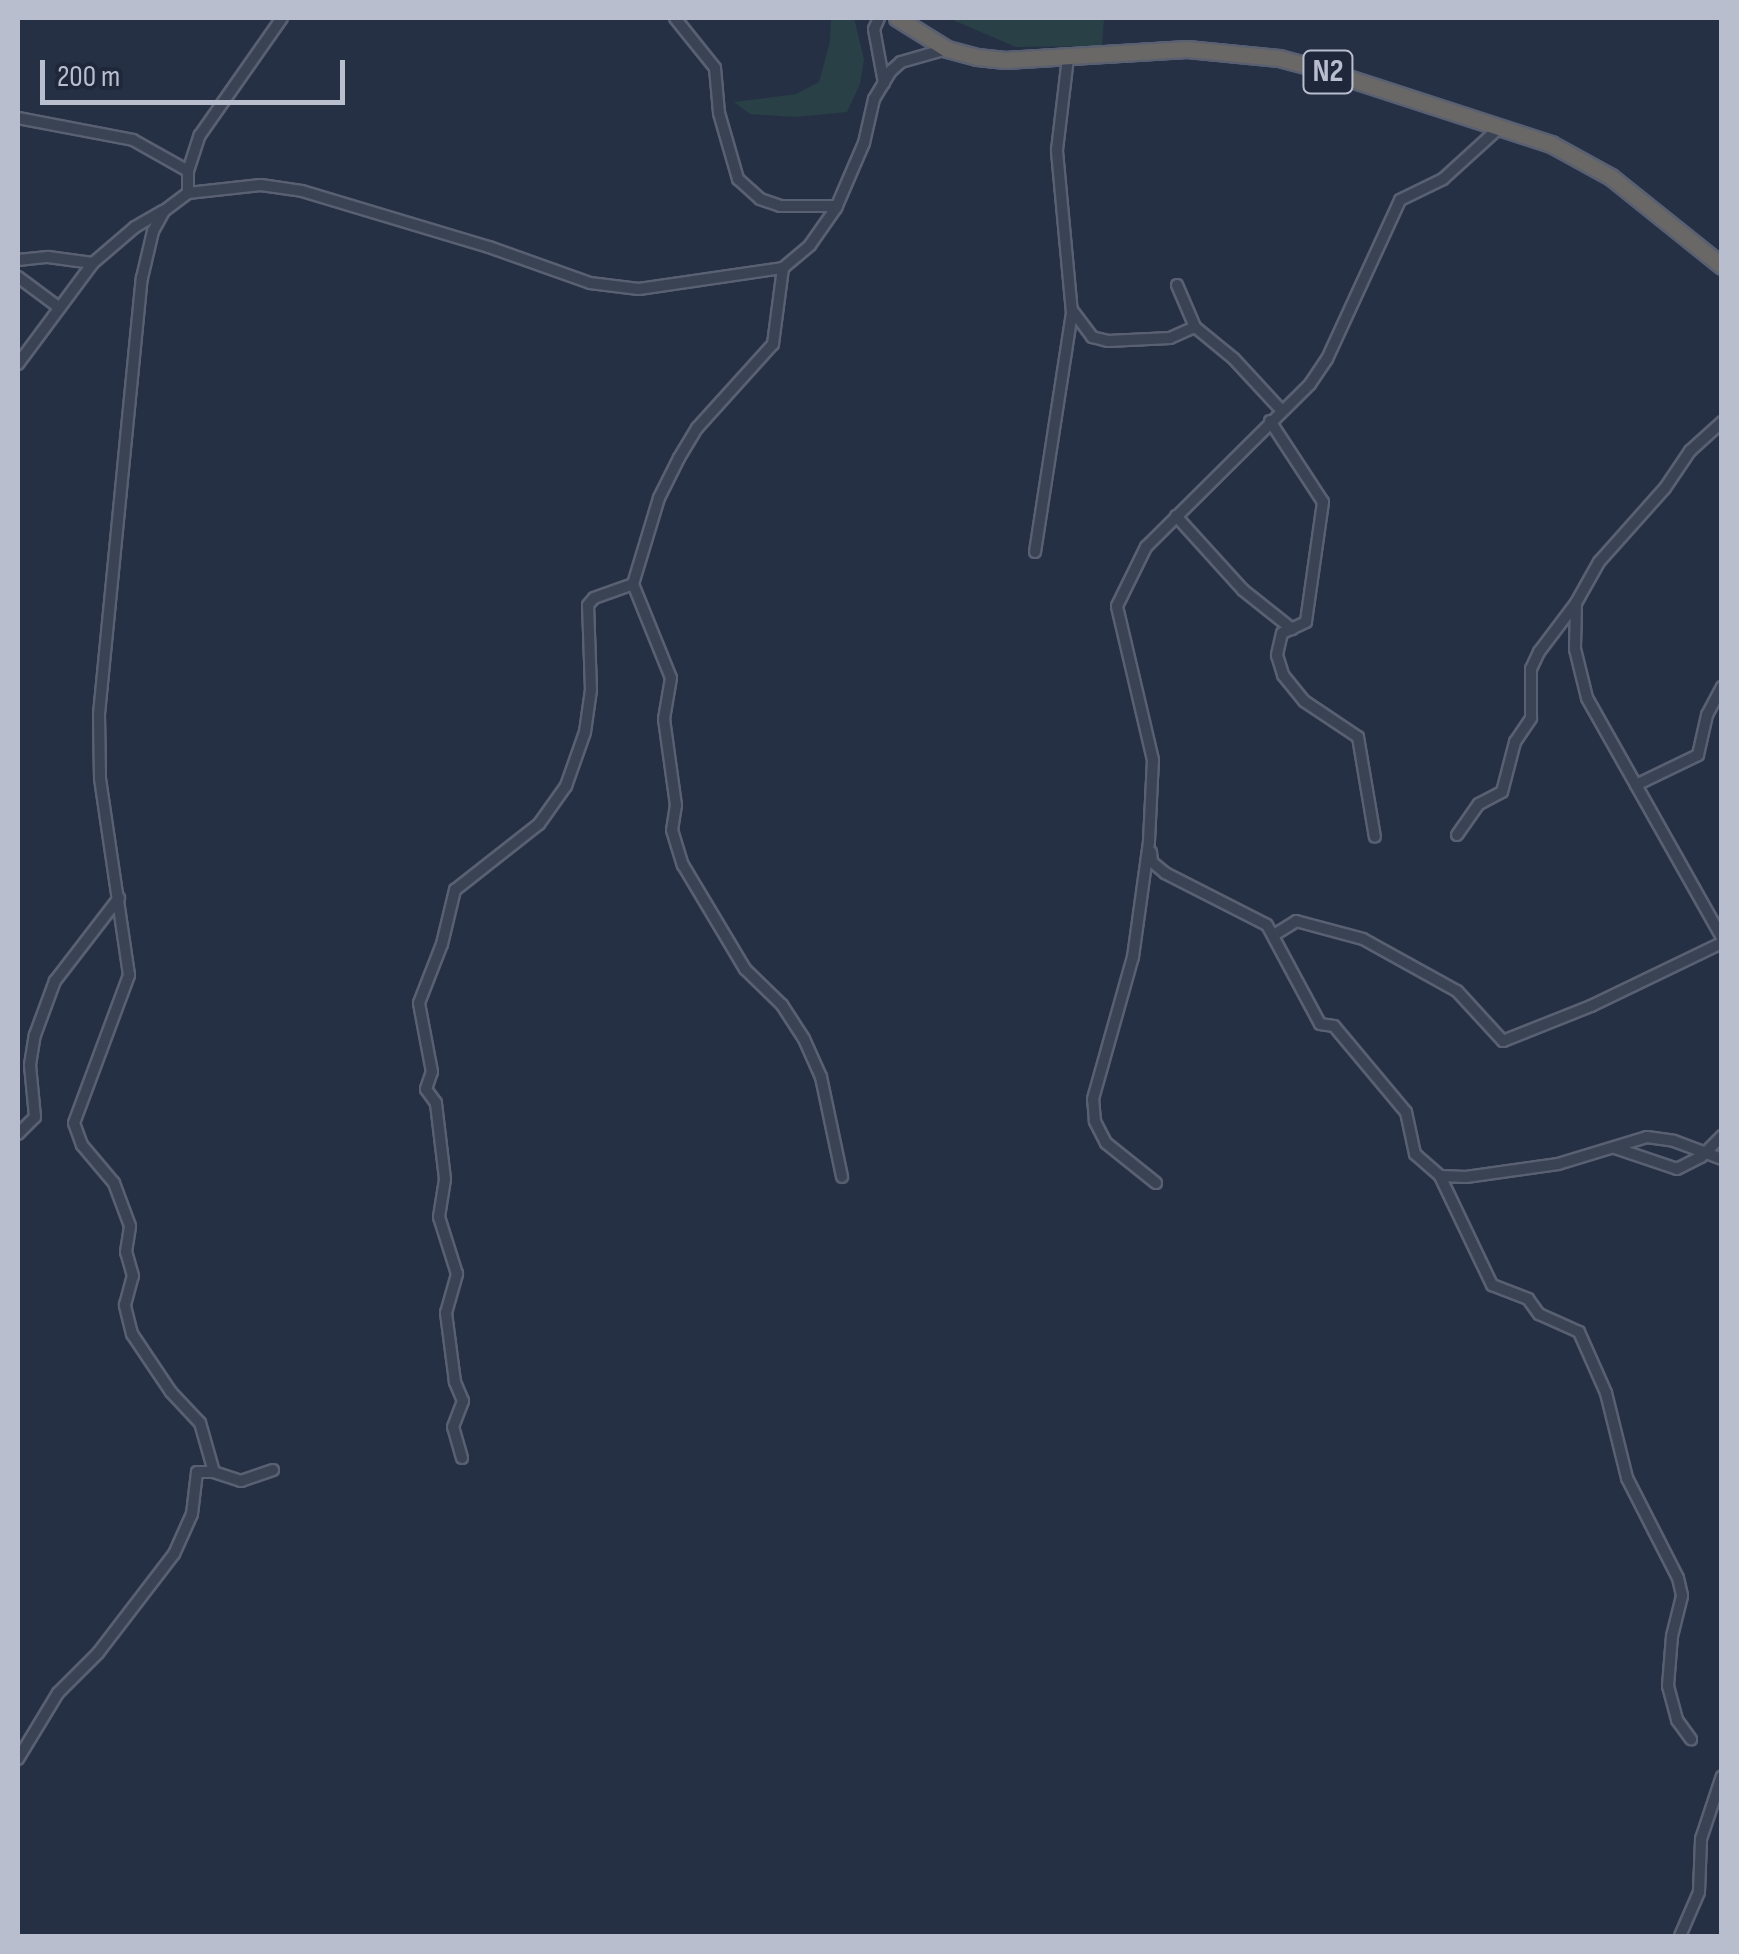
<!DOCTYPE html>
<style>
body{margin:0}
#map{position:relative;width:1739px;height:1954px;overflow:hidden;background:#263045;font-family:"Sofia Sans Condensed",sans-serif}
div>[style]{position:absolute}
.green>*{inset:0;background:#284046}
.roads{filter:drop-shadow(2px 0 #596072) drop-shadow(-2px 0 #596072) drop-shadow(0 2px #596072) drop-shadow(0 -2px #596072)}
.minor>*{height:10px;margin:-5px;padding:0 5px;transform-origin:5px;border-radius:5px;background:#3a4354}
.trunk>*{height:15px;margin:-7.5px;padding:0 7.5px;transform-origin:7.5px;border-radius:7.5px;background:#6a6866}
span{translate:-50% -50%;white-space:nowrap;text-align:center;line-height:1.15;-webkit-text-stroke:9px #1f273a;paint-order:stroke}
.shield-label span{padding:2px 8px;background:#1f273a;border:2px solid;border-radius:8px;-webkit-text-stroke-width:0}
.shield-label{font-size:32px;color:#b8bece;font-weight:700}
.frame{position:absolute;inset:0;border:20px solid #b8bece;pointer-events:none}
.scale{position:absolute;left:40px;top:60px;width:305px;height:45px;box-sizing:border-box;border:5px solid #b8bece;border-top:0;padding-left:12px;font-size:30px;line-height:35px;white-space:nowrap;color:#b8bece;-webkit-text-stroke:8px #1f273a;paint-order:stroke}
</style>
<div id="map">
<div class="green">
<div style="clip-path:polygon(831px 18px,854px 18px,864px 59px,860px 84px,847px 112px,795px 117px,750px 114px,734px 102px,796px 94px,819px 82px,830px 42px)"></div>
<div style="clip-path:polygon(948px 18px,1104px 18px,1102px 46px,1016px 47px)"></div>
</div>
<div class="roads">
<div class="minor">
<div style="left:675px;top:18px;width:64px;rotate:51.3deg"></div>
<div style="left:715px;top:68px;width:45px;rotate:84.9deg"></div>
<div style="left:719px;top:113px;width:69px;rotate:73.9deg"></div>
<div style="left:738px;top:179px;width:30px;rotate:42deg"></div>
<div style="left:760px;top:199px;width:21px;rotate:19deg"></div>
<div style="left:780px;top:206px;width:57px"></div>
<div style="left:879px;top:18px;width:12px;rotate:114deg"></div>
<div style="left:874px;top:29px;width:55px;rotate:79.5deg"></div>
<div style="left:18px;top:118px;width:117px;rotate:10.8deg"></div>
<div style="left:133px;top:140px;width:63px;rotate:29.4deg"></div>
<div style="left:188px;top:193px;width:22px;rotate:-90deg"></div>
<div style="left:188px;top:171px;width:38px;rotate:-72deg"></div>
<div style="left:200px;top:135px;width:143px;rotate:-55deg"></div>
<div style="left:18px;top:260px;width:30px;rotate:-6deg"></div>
<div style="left:48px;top:257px;width:45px;rotate:7.6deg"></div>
<div style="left:783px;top:268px;width:77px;rotate:97.5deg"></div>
<div style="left:773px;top:344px;width:113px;rotate:132.1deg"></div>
<div style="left:697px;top:428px;width:35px;rotate:121deg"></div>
<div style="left:679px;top:458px;width:45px;rotate:116.6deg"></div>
<div style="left:659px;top:498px;width:90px;rotate:106.8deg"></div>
<div style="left:633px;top:584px;width:101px;rotate:68deg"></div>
<div style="left:671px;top:678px;width:42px;rotate:99.7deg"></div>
<div style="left:664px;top:719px;width:87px;rotate:82.1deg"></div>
<div style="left:676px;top:805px;width:25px;rotate:99deg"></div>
<div style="left:672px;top:830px;width:37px;rotate:73deg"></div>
<div style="left:683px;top:865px;width:121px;rotate:59.2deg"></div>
<div style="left:745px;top:969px;width:52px;rotate:44.2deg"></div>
<div style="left:782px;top:1005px;width:40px;rotate:57.1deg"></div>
<div style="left:804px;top:1039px;width:42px;rotate:65.9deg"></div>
<div style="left:821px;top:1077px;width:102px;rotate:78.1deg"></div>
<div style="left:18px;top:277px;width:49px;rotate:36.6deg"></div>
<div style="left:1177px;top:285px;width:46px;rotate:66.8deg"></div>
<div style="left:1195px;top:327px;width:50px;rotate:39.4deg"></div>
<div style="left:1234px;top:359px;width:69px;rotate:47.3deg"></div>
<div style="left:1072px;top:310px;width:34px;rotate:53deg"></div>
<div style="left:1092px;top:337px;width:16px;rotate:14deg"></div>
<div style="left:1108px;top:341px;width:62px;rotate:-2.8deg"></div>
<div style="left:1170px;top:338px;width:27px;rotate:-24deg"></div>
<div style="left:18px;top:364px;width:126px;rotate:-53.4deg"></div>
<div style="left:93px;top:263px;width:55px;rotate:-40.6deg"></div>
<div style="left:135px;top:227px;width:32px;rotate:-30deg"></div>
<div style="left:1270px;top:421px;width:97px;rotate:56.8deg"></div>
<div style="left:1323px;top:502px;width:121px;rotate:98.1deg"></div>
<div style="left:1306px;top:622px;width:26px;rotate:155deg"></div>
<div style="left:1282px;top:633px;width:23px;rotate:103deg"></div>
<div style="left:1277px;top:655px;width:21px;rotate:73deg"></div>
<div style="left:1283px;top:675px;width:33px;rotate:51deg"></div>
<div style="left:1304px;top:701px;width:65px;rotate:33.7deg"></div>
<div style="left:1358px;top:737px;width:101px;rotate:80.4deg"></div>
<div style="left:1176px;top:516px;width:100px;rotate:47.8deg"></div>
<div style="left:1243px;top:590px;width:63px;rotate:38.5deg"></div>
<div style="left:1035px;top:552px;width:242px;rotate:-81.2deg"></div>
<div style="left:1072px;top:313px;width:164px;rotate:-95.3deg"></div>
<div style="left:1057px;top:150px;width:93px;rotate:-83.2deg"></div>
<div style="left:1576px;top:604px;width:45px;rotate:91.3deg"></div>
<div style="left:1575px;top:649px;width:50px;rotate:76.2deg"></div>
<div style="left:1587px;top:698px;width:275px;rotate:60.6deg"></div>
<div style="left:1636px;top:785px;width:69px;rotate:-25.8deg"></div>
<div style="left:1698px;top:755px;width:41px;rotate:-77.3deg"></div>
<div style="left:1707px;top:715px;width:32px;rotate:-62deg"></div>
<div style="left:1457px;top:835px;width:38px;rotate:-55deg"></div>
<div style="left:1479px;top:804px;width:26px;rotate:-28deg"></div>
<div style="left:1502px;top:792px;width:52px;rotate:-75.4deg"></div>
<div style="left:1515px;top:742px;width:29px;rotate:-56deg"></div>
<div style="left:1531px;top:718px;width:49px;rotate:-90deg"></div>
<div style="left:1531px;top:669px;width:19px;rotate:-65deg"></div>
<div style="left:1539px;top:652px;width:61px;rotate:-52.9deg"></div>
<div style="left:1576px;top:603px;width:47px;rotate:-60.7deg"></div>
<div style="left:1599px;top:562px;width:99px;rotate:-48.3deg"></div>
<div style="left:1665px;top:488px;width:45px;rotate:-56deg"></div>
<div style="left:1690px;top:451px;width:43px;rotate:-42.2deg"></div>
<div style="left:1151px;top:852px;width:10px;rotate:84deg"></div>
<div style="left:1152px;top:862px;width:17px;rotate:40deg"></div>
<div style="left:1165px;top:873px;width:114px;rotate:27deg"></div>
<div style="left:1267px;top:925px;width:112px;rotate:61.8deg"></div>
<div style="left:1320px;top:1024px;width:14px;rotate:8deg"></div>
<div style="left:1334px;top:1026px;width:112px;rotate:50.1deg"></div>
<div style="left:1406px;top:1112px;width:43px;rotate:77.9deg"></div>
<div style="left:1415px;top:1154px;width:33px;rotate:41deg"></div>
<div style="left:1440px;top:1176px;width:121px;rotate:64.5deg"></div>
<div style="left:1492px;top:1285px;width:39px;rotate:21deg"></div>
<div style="left:1528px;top:1299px;width:19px;rotate:54deg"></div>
<div style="left:1539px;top:1314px;width:44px;rotate:24.2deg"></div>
<div style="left:1579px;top:1332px;width:67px;rotate:66.1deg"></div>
<div style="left:1606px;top:1393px;width:88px;rotate:76.1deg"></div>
<div style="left:1627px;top:1478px;width:112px;rotate:63deg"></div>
<div style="left:1678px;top:1578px;width:18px;rotate:77deg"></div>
<div style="left:1682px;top:1596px;width:41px;rotate:104deg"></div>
<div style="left:1672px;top:1636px;width:50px;rotate:94.6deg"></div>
<div style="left:1668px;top:1686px;width:35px;rotate:75deg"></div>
<div style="left:1677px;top:1720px;width:24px;rotate:54deg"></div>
<div style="left:1274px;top:935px;width:26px;rotate:-32deg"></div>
<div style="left:1296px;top:921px;width:69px;rotate:15deg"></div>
<div style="left:1363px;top:939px;width:107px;rotate:29deg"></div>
<div style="left:1457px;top:991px;width:68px;rotate:47.4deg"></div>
<div style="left:1503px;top:1041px;width:95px;rotate:-21.7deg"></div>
<div style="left:1591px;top:1006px;width:145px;rotate:-25.7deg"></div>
<div style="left:18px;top:1134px;width:24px;rotate:-45deg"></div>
<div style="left:35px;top:1117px;width:52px;rotate:-95.5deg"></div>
<div style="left:30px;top:1065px;width:30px;rotate:-81deg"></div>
<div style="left:35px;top:1035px;width:58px;rotate:-69.7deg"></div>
<div style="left:55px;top:981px;width:105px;rotate:-52.4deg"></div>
<div style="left:1615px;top:1148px;width:65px;rotate:18.7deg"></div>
<div style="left:1677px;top:1169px;width:27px;rotate:-27deg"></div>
<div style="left:1701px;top:1157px;width:30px;rotate:-45deg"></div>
<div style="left:1440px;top:1176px;width:26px;rotate:2deg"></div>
<div style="left:1466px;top:1177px;width:93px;rotate:-8deg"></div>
<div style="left:1558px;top:1164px;width:93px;rotate:-16.9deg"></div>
<div style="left:1647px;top:1137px;width:27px;rotate:8deg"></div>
<div style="left:1674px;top:1141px;width:51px;rotate:20.6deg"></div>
<div style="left:1156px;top:1183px;width:64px;rotate:-141.3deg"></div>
<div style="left:1106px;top:1143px;width:25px;rotate:-117deg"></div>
<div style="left:1095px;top:1121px;width:22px;rotate:-95deg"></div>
<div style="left:1093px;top:1099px;width:148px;rotate:-74.3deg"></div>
<div style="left:1133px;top:957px;width:117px;rotate:-82.1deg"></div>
<div style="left:1149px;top:841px;width:81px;rotate:-87.2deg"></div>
<div style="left:1153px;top:760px;width:158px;rotate:-103.2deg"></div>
<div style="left:1117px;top:606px;width:66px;rotate:-63.8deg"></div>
<div style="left:1146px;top:547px;width:231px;rotate:-44.8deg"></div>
<div style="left:1310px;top:384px;width:30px;rotate:-56deg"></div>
<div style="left:1327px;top:359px;width:175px;rotate:-65.3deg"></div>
<div style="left:1400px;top:200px;width:48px;rotate:-26deg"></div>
<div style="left:1443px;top:179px;width:76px;rotate:-42.3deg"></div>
<div style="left:462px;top:1458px;width:32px;rotate:-106deg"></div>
<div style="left:453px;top:1427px;width:28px;rotate:-69deg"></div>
<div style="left:463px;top:1401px;width:21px;rotate:-113deg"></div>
<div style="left:455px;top:1382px;width:70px;rotate:-97.4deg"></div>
<div style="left:446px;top:1313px;width:41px;rotate:-74.2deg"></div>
<div style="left:457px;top:1274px;width:60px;rotate:-107.5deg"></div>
<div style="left:439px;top:1217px;width:38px;rotate:-81deg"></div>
<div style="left:445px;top:1179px;width:77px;rotate:-96.8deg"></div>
<div style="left:436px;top:1103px;width:17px;rotate:-126deg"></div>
<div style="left:426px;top:1089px;width:18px;rotate:-71deg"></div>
<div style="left:432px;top:1072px;width:70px;rotate:-100.7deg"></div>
<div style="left:419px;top:1003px;width:63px;rotate:-68.7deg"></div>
<div style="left:442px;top:944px;width:56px;rotate:-76.5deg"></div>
<div style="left:455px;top:890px;width:107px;rotate:-38.2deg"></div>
<div style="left:539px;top:824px;width:47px;rotate:-54.6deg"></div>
<div style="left:566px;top:786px;width:57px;rotate:-70.6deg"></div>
<div style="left:585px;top:732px;width:42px;rotate:-81.9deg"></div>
<div style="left:591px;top:690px;width:85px;rotate:-92deg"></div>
<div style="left:588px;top:605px;width:9px;rotate:-49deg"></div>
<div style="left:594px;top:598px;width:41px;rotate:-19.7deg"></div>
<div style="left:273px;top:1470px;width:34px;rotate:161deg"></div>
<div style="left:241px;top:1481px;width:28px;rotate:-162deg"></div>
<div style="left:214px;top:1472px;width:51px;rotate:-105.9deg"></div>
<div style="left:200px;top:1423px;width:42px;rotate:-133.1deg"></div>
<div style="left:171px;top:1392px;width:70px;rotate:-123.9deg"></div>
<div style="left:132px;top:1334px;width:30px;rotate:-104deg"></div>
<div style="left:125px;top:1305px;width:30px;rotate:-75deg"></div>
<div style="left:133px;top:1276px;width:25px;rotate:-106deg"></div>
<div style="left:126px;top:1252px;width:26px;rotate:-81deg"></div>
<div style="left:130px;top:1226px;width:46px;rotate:-110.4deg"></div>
<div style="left:114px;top:1183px;width:50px;rotate:-130.1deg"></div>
<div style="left:82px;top:1145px;width:23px;rotate:-110deg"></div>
<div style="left:74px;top:1123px;width:158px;rotate:-69.6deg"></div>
<div style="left:129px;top:975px;width:199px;rotate:-98.4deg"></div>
<div style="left:100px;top:778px;width:64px;rotate:-90.9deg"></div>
<div style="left:99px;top:714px;width:438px;rotate:-84.4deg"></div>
<div style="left:142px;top:278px;width:48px;rotate:-76.8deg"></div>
<div style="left:153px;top:231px;width:23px;rotate:-61deg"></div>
<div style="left:164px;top:211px;width:30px;rotate:-37deg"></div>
<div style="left:188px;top:193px;width:73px;rotate:-6.3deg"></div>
<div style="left:261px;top:185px;width:41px;rotate:8.3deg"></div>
<div style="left:302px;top:191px;width:195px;rotate:16.7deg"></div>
<div style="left:489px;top:247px;width:107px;rotate:19.6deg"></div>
<div style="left:590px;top:283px;width:49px;rotate:7deg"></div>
<div style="left:639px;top:289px;width:146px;rotate:-8.3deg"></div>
<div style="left:783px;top:268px;width:35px;rotate:-40deg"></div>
<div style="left:810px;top:245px;width:45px;rotate:-54.9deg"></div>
<div style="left:836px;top:208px;width:71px;rotate:-66.7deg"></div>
<div style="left:864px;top:143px;width:45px;rotate:-77.2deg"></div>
<div style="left:874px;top:99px;width:33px;rotate:-59deg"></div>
<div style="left:891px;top:71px;width:13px;rotate:-42deg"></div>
<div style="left:901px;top:62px;width:48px;rotate:-15.8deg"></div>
<div style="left:18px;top:1759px;width:77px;rotate:-58.8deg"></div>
<div style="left:58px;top:1693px;width:57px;rotate:-45deg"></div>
<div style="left:98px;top:1653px;width:125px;rotate:-52.5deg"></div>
<div style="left:174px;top:1554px;width:44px;rotate:-65.8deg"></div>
<div style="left:192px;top:1514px;width:42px;rotate:-83.2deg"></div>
<div style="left:197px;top:1472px;width:17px"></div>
<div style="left:1680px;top:1936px;width:48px;rotate:-66.6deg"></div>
<div style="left:1699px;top:1892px;width:53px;rotate:-87.8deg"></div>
<div style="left:1701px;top:1839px;width:66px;rotate:-71.6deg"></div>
</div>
<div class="trunk">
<div style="left:897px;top:18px;width:59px;rotate:31.8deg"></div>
<div style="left:947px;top:49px;width:31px;rotate:15deg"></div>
<div style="left:977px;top:57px;width:28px;rotate:6deg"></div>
<div style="left:1005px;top:60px;width:182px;rotate:-3.5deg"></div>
<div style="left:1187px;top:49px;width:92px;rotate:5.6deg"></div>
<div style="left:1279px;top:58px;width:42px;rotate:15deg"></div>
<div style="left:1320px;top:69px;width:243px;rotate:18deg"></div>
<div style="left:1551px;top:144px;width:68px;rotate:28.8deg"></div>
<div style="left:1611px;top:177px;width:142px;rotate:38.7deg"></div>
</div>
</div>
<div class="shield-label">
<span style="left:1328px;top:72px">N2</span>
</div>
<div class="frame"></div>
<div class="scale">200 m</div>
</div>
